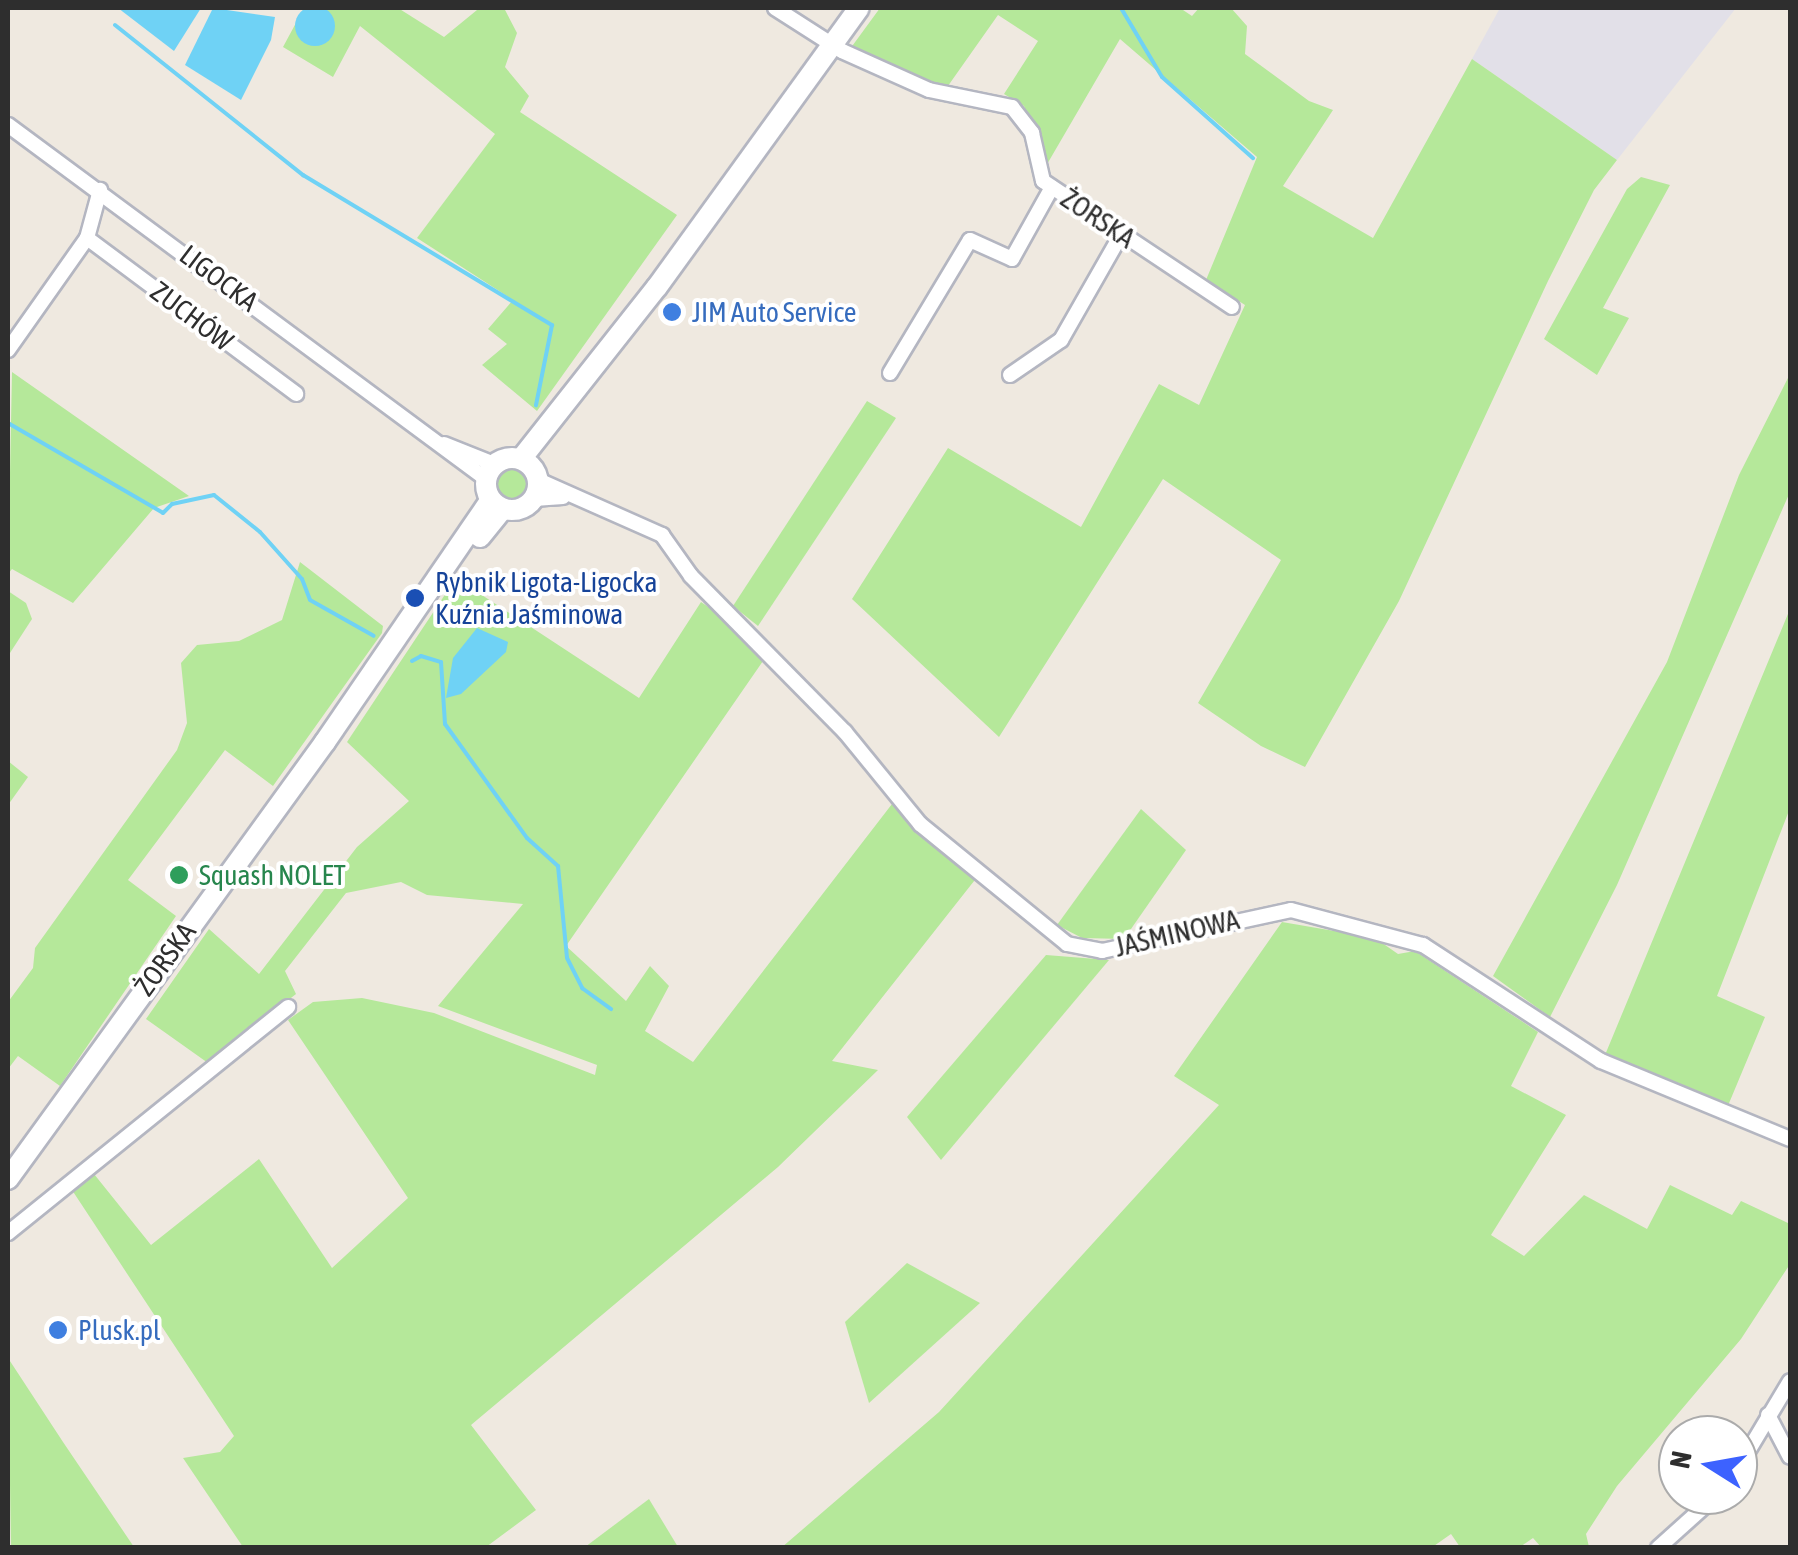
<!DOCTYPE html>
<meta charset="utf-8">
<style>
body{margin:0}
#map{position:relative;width:1798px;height:1555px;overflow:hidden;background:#efe9e0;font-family:"Asap Condensed",sans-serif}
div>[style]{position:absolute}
.industrial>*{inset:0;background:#e2e0e8}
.green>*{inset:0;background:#b5e89a}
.round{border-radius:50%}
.water>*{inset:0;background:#6fd2f5}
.stream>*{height:4px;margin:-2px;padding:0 2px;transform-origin:2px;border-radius:2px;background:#6fd2f5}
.roads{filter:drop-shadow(2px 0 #b4b6c1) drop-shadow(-2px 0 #b4b6c1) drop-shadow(0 2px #b4b6c1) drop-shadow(0 -2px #b4b6c1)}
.minor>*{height:14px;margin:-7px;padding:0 7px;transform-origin:7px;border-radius:7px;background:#fff}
.secondary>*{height:20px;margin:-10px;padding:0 10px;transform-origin:10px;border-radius:10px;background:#fff}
.secondary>.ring{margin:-10px;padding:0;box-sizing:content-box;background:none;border:20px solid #fff;border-radius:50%}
.dots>*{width:28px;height:28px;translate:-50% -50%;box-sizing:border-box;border:5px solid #fff;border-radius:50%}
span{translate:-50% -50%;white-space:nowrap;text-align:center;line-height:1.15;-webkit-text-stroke:8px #fff;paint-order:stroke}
.street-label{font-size:28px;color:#2e2e2e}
.shop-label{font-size:28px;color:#366cbe}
.left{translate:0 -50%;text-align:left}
.transit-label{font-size:28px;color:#164399}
.leisure-label{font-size:28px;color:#27864d}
.frame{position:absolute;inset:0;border:10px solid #2e2e2e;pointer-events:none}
.north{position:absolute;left:1658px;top:1415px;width:100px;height:100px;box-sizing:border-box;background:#fff;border:2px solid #ababab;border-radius:50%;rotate:281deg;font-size:28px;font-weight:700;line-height:40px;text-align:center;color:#2e2e2e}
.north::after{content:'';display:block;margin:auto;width:35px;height:45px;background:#3d62ff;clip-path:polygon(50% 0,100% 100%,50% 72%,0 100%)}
</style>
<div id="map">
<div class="industrial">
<div style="clip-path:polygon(1500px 8px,1736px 8px,1617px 160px,1472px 59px)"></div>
</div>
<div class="green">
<div style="clip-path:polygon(304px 8px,398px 8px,444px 37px,477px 10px,504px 8px,517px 33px,505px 67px,529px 96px,520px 112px,677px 215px,537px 411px,482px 365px,507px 344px,488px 329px,513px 300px,417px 238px,495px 134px,360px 26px,333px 77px,283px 47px)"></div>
<div style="clip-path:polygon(880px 8px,1180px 8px,1192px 16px,1199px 8px,1231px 8px,1247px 26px,1245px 54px,1309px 101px,1333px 110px,1283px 186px,1373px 238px,1472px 59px,1617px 160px,1594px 190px,1548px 281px,1399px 601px,1305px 767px,1261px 746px,1198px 703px,1281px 560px,1163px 479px,999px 737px,852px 599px,948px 448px,1081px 527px,1159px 384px,1199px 405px,1245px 305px,1206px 280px,1257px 157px,1120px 39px,1046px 166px,1024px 106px,1004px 94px,1038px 41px,998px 15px,943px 93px,850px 49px)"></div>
<div style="clip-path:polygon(1641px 177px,1670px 185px,1603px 308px,1629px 318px,1597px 375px,1544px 339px,1627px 189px)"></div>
<div style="clip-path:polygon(12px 372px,189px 496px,154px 508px,73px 603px,12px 569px,8px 574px)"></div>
<div style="clip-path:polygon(1790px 374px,1790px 492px,1617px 885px,1550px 1017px,1493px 976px,1667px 662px,1739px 475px)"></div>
<div style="clip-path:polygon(867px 401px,896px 418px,758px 626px,733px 606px)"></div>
<div class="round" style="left:494px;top:466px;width:36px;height:36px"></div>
<div style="clip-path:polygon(300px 562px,383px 626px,382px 633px,273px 786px,225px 750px,128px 880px,176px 916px,60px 1086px,18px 1056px,8px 1069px,8px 1002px,33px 968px,35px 948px,177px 750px,187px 723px,181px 663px,197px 645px,239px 641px,282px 620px)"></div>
<div style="clip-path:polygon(456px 578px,639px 698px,701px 602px,732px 623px,763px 661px,566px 946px,626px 1001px,650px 966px,669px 986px,645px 1031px,693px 1062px,892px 804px,978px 876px,832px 1061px,878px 1070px,778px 1167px,471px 1425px,536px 1510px,486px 1547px,243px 1547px,183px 1458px,220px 1452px,234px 1436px,72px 1190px,94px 1174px,151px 1245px,259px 1159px,332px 1268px,408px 1198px,288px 1020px,313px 1002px,362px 998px,434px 1013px,595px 1075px,597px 1065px,438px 1006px,523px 904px,427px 895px,401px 882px,346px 893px,285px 971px,296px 994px,208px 1063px,146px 1019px,209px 929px,259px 974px,357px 847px,409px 801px,347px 742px)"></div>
<div style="clip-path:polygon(8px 591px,26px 603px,32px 619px,8px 656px)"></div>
<div style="clip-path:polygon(1790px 609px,1790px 808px,1717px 996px,1765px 1017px,1727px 1108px,1605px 1055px)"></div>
<div style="clip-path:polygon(8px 761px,28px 777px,8px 805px)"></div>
<div style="clip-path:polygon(1141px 809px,1186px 850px,1124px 939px,1082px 938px,1057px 925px)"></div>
<div style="clip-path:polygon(1282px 922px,1375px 938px,1398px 954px,1415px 951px,1538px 1032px,1511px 1086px,1566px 1115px,1491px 1235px,1524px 1256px,1584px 1195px,1647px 1229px,1670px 1185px,1732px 1215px,1741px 1201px,1790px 1224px,1790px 1264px,1741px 1339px,1617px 1486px,1586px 1534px,1589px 1547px,1541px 1547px,1533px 1538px,1520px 1547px,1460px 1547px,1451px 1534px,1431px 1548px,781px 1548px,939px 1412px,1219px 1105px,1174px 1076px)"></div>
<div style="clip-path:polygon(1046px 955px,1109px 960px,941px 1160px,907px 1117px)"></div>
<div style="clip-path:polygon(907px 1263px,980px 1303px,869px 1403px,845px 1322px)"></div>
<div style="clip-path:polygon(8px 1358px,63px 1442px,134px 1547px,11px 1547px)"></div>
<div style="clip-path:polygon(649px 1499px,678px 1547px,585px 1547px)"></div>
</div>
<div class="water">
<div class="round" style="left:295px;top:6px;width:40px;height:40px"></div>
<div style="clip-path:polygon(118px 8px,201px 8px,174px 51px)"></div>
<div style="clip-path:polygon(213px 8px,275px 17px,271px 40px,241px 100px,185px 65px)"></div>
<div style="clip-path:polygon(477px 628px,508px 642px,506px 652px,461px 694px,446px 698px,453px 658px)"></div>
</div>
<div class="stream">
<div style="left:1121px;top:8px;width:80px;rotate:59.3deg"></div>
<div style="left:1162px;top:77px;width:122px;rotate:41.7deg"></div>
<div style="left:115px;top:25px;width:241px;rotate:38.6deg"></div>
<div style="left:303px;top:175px;width:291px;rotate:31.1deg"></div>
<div style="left:552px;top:325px;width:82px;rotate:101.3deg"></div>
<div style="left:8px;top:423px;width:179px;rotate:30.1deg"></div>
<div style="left:163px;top:513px;width:13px;rotate:-45deg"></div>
<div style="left:172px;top:504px;width:43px;rotate:-12.1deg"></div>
<div style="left:214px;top:495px;width:59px;rotate:38.8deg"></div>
<div style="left:260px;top:532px;width:63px;rotate:48.2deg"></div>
<div style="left:302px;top:579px;width:22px;rotate:69deg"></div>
<div style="left:310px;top:600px;width:73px;rotate:29.4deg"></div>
<div style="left:412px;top:661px;width:10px;rotate:-29deg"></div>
<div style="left:421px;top:656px;width:21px;rotate:17deg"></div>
<div style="left:441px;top:662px;width:62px;rotate:86.3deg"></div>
<div style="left:445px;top:724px;width:140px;rotate:54.3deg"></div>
<div style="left:527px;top:838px;width:42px;rotate:42.1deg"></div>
<div style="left:558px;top:866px;width:92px;rotate:84.4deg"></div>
<div style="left:567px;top:958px;width:34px;rotate:63deg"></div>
<div style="left:582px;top:988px;width:36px;rotate:36deg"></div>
</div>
<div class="roads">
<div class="minor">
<div style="left:775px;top:8px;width:80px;rotate:32.7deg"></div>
<div style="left:842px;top:51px;width:95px;rotate:24.1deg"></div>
<div style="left:929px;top:90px;width:85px;rotate:11.6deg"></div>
<div style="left:1012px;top:107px;width:33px;rotate:52deg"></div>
<div style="left:1032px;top:133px;width:49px;rotate:77.1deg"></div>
<div style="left:1043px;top:181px;width:227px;rotate:33.7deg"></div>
<div style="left:8px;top:125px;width:595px;rotate:36.52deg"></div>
<div style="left:87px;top:238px;width:261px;rotate:36.7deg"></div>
<div style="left:8px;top:350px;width:137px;rotate:-54.8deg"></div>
<div style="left:87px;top:238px;width:50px;rotate:-74.8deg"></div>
<div style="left:890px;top:373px;width:155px;rotate:-59deg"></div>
<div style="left:970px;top:240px;width:46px;rotate:24.3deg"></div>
<div style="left:1012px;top:259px;width:82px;rotate:-60.9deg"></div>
<div style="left:1010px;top:375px;width:62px;rotate:-34.5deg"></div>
<div style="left:1061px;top:340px;width:121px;rotate:-60.3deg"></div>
<div style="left:444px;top:444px;width:54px;rotate:21.8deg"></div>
<div style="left:538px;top:480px;width:136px;rotate:23.9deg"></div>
<div style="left:662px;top:535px;width:50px;rotate:54.7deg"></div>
<div style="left:691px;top:576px;width:219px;rotate:45.4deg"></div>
<div style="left:845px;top:732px;width:119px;rotate:50.8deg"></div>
<div style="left:920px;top:824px;width:190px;rotate:39.2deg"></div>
<div style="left:1067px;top:944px;width:36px;rotate:11deg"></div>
<div style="left:1102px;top:951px;width:193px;rotate:-12.2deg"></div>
<div style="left:1291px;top:910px;width:137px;rotate:14.9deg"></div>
<div style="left:1423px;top:945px;width:212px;rotate:33.1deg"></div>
<div style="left:1601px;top:1061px;width:204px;rotate:22.4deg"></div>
<div style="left:534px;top:499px;width:29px;rotate:-4deg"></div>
<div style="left:8px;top:1233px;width:360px;rotate:-38.9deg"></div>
<div style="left:1768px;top:1415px;width:47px;rotate:62.4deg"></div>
<div style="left:1738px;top:1468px;width:101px;rotate:-59.1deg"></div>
<div style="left:1658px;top:1548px;width:79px;rotate:-41.9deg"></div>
</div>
<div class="secondary">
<div class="ring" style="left:486px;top:458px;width:32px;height:32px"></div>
<div style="left:521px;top:459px;width:219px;rotate:-51.7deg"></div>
<div style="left:657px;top:287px;width:344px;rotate:-54.1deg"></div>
<div style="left:480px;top:537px;width:36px;rotate:-51deg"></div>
<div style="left:8px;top:1179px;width:540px;rotate:-54.04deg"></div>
<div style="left:325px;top:742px;width:293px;rotate:-55.6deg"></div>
</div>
</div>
<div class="dots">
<div style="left:672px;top:312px;background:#3f7fe0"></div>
<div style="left:415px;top:598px;background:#1a4fb4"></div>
<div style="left:179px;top:875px;background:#2e9e5b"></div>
<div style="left:58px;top:1330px;background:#3f7fe0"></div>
</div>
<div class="street-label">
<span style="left:1098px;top:218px;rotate:34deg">ŻORSKA</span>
<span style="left:219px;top:278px;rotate:37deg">LIGOCKA</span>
<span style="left:192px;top:316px;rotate:37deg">ZUCHÓW</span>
<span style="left:1177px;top:933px;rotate:-13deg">JAŚMINOWA</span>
<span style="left:165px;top:959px;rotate:-54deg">ŻORSKA</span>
</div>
<div class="shop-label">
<span class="left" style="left:692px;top:312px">JIM Auto Service</span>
<span class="left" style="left:78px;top:1330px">Plusk.pl</span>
</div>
<div class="transit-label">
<span class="left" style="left:435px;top:598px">Rybnik Ligota-Ligocka<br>Kuźnia Jaśminowa</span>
</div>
<div class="leisure-label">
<span class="left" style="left:199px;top:875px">Squash NOLET</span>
</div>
<div class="frame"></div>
<div class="north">N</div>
</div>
